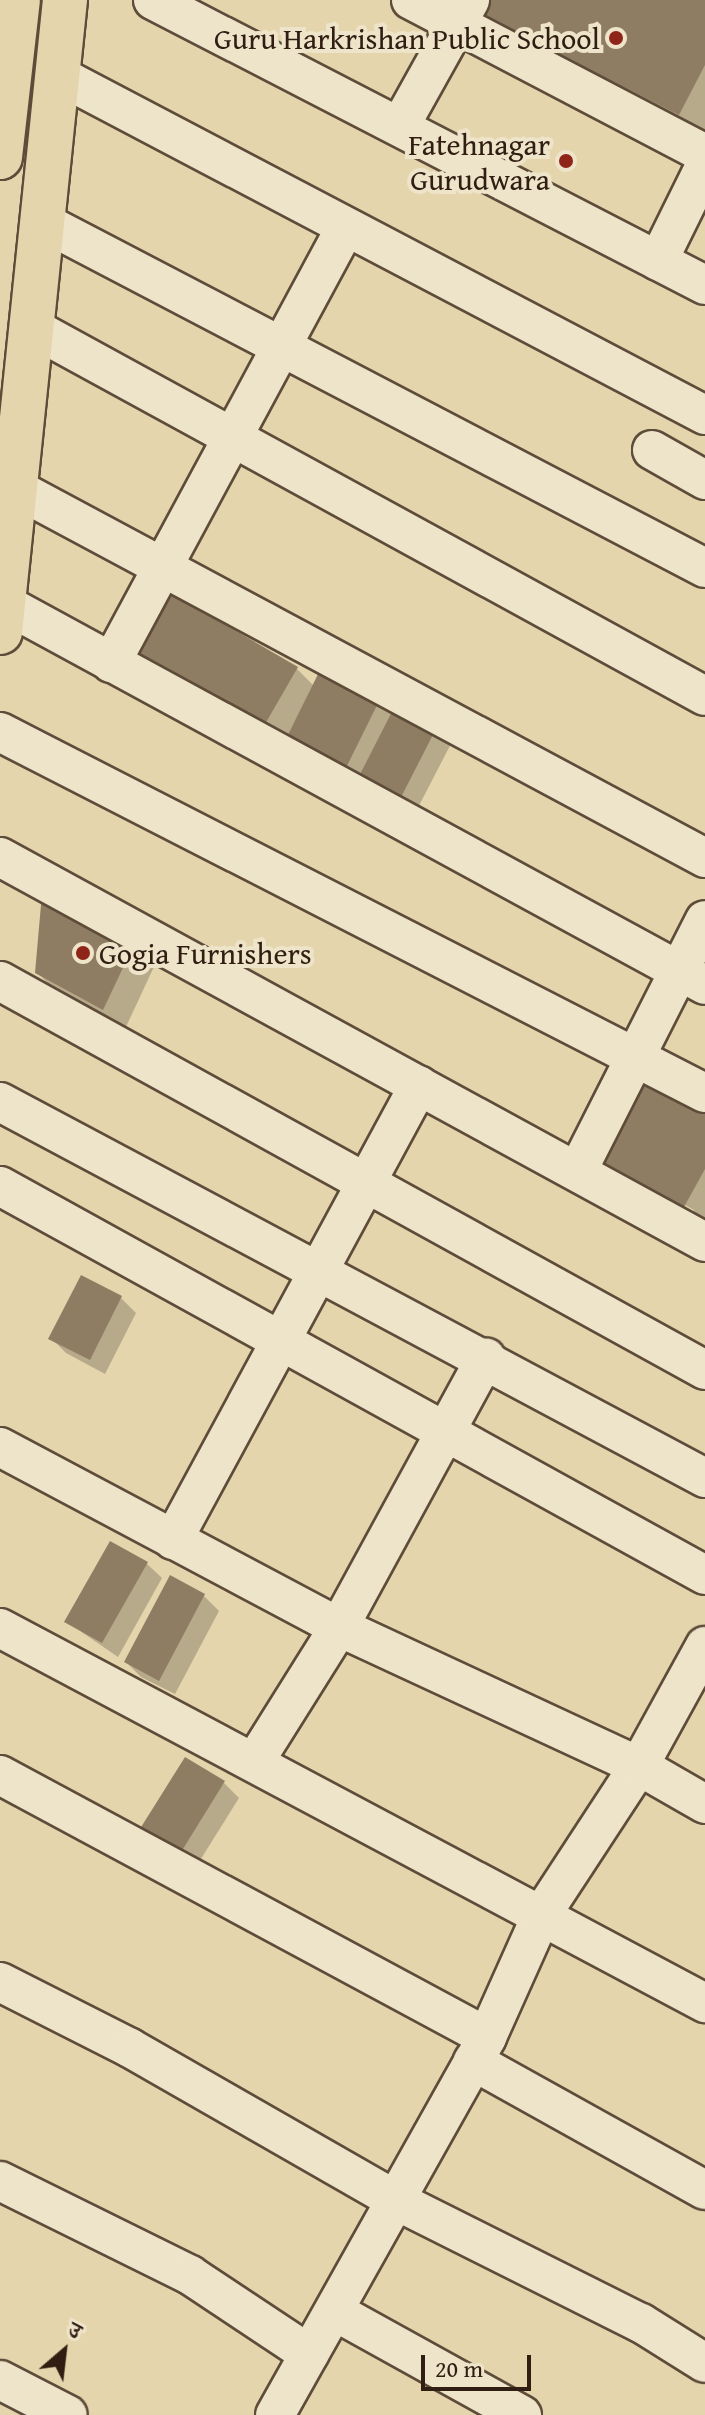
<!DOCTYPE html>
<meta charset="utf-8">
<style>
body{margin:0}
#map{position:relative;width:705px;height:2415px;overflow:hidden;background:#e5d5ad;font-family:"Gentium Book Plus","Noto Serif Devanagari",serif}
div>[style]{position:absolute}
.shadow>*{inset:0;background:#0003}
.building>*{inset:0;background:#8f7d63}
.roads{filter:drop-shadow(2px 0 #5e4c3a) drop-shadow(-2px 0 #5e4c3a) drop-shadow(0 2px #5e4c3a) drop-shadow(0 -2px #5e4c3a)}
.minor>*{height:38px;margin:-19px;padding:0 19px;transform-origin:19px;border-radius:19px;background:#eee4ca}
.major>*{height:44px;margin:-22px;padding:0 22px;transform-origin:22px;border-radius:22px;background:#e5d5ad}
.dots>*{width:22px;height:22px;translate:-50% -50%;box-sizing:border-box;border:4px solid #eee4ca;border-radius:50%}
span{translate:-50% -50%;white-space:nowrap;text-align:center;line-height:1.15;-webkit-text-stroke:8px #eee4ca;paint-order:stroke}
.poi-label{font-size:30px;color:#311e13}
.right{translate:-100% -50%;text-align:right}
.left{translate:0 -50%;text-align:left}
.north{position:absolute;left:24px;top:2311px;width:80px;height:80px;-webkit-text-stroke:6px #eee4ca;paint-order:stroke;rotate:28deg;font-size:22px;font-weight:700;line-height:32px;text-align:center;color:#311e13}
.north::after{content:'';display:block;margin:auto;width:28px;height:36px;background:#311e13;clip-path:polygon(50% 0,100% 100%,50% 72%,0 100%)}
.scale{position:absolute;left:421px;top:2355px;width:110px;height:36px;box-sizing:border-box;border:4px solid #311e13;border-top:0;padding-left:10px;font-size:24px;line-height:28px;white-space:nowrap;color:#311e13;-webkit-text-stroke:6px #eee4ca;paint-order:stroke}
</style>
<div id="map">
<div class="shadow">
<div style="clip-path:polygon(705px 0,705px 142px,509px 43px,478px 12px)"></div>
<div style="clip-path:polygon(326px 662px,455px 736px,409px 825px,152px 683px,297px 669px,314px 686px)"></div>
<div style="clip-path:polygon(138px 935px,159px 956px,125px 1029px,58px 994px,37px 972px)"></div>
<div style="clip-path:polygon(evenodd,705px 1114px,705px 1226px,618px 1178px,597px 1157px,705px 1114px,619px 1169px,694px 1210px,692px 1214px,619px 1173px,619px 1169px)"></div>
<div style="clip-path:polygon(121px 1298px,136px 1313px,105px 1374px,66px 1353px,51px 1338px)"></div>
<div style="clip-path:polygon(146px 1563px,162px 1578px,118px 1657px,67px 1622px)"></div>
<div style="clip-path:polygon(204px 1596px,219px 1611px,175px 1694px,141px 1677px,126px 1662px)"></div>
<div style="clip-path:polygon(224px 1783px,239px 1798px,194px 1870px,156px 1847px)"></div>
</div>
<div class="building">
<div style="clip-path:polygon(482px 0,705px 0,705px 65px,679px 115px,476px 12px)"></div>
<div style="clip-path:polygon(169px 592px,298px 667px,257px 738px,128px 663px)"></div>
<div style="clip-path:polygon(325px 660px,385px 689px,339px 782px,279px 753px)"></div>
<div style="clip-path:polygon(399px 698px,441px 719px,394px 811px,352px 790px)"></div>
<div style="clip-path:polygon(43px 882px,139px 934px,103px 1010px,35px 973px)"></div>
<div style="clip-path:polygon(640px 1076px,705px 1112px,705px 1169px,684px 1207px,594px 1157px)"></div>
<div style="clip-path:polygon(81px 1275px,122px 1296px,90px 1360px,48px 1339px)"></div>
<div style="clip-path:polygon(110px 1541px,148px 1562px,102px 1643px,64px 1622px)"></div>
<div style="clip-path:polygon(170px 1575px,205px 1594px,159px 1681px,124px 1662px)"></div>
<div style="clip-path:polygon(185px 1757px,225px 1781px,178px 1857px,138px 1832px)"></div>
</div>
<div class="roads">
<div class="minor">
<div style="left:153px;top:0;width:621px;rotate:27.31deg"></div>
<div style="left:411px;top:0;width:332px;rotate:27.6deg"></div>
<div style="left:56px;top:74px;width:733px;rotate:27.72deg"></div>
<div style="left:400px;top:126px;width:144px;rotate:-60.9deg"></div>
<div style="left:41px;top:221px;width:749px;rotate:27.59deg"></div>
<div style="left:658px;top:261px;width:106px;rotate:-63.7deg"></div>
<div style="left:31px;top:327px;width:768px;rotate:28.7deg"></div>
<div style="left:652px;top:450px;width:61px;rotate:29.5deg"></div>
<div style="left:15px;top:488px;width:783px;rotate:28.2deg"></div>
<div style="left:3px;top:603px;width:799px;rotate:28.55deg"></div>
<div style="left:111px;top:663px;width:493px;rotate:-61.7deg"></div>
<div style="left:0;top:732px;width:792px;rotate:27.12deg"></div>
<div style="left:0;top:857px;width:803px;rotate:28.64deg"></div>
<div style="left:0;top:981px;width:805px;rotate:28.89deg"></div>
<div style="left:0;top:1102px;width:799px;rotate:28.07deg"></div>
<div style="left:578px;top:1170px;width:280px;rotate:-63.1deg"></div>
<div style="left:0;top:1186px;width:805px;rotate:28.89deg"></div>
<div style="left:0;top:1447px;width:384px;rotate:28deg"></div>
<div style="left:339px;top:1627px;width:331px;rotate:24.9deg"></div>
<div style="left:639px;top:1766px;width:76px;rotate:29.9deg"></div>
<div style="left:173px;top:1540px;width:517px;rotate:-61.6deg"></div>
<div style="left:0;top:1628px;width:799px;rotate:28.01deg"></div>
<div style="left:255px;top:1761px;width:158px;rotate:-57.9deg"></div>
<div style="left:339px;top:1627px;width:307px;rotate:-61.4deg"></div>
<div style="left:0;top:1775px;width:553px;rotate:28.28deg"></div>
<div style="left:0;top:1982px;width:146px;rotate:26.9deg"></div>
<div style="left:130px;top:2048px;width:305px;rotate:29.8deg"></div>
<div style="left:395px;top:2200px;width:275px;rotate:26.6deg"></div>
<div style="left:641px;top:2323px;width:75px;rotate:32deg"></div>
<div style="left:473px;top:2061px;width:265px;rotate:29.1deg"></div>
<div style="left:0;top:2181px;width:212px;rotate:26.3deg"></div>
<div style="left:190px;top:2275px;width:143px;rotate:33.6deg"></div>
<div style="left:334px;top:2311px;width:215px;rotate:29deg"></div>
<div style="left:0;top:2380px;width:76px;rotate:27.2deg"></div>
<div style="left:275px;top:2415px;width:433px;rotate:-60.7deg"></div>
<div style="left:487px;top:2037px;width:135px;rotate:-65.9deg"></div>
<div style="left:542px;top:1914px;width:177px;rotate:-56.8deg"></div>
<div style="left:639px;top:1766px;width:137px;rotate:-61.2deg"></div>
</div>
<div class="major">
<div style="left:0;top:157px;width:158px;rotate:-83.5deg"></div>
<div style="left:0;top:632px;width:635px;rotate:-84.13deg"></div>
</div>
</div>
<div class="dots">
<div style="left:616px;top:38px;background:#8f2418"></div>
<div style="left:566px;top:161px;background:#8f2418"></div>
<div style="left:83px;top:953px;background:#8f2418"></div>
</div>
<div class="poi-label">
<span class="right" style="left:600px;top:38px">Guru Harkrishan Public School</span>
<span class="right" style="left:550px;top:161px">Fatehnagar<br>Gurudwara</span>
<span class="left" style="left:99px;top:953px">Gogia Furnishers</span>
</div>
<div class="north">उ</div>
<div class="scale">20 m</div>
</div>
